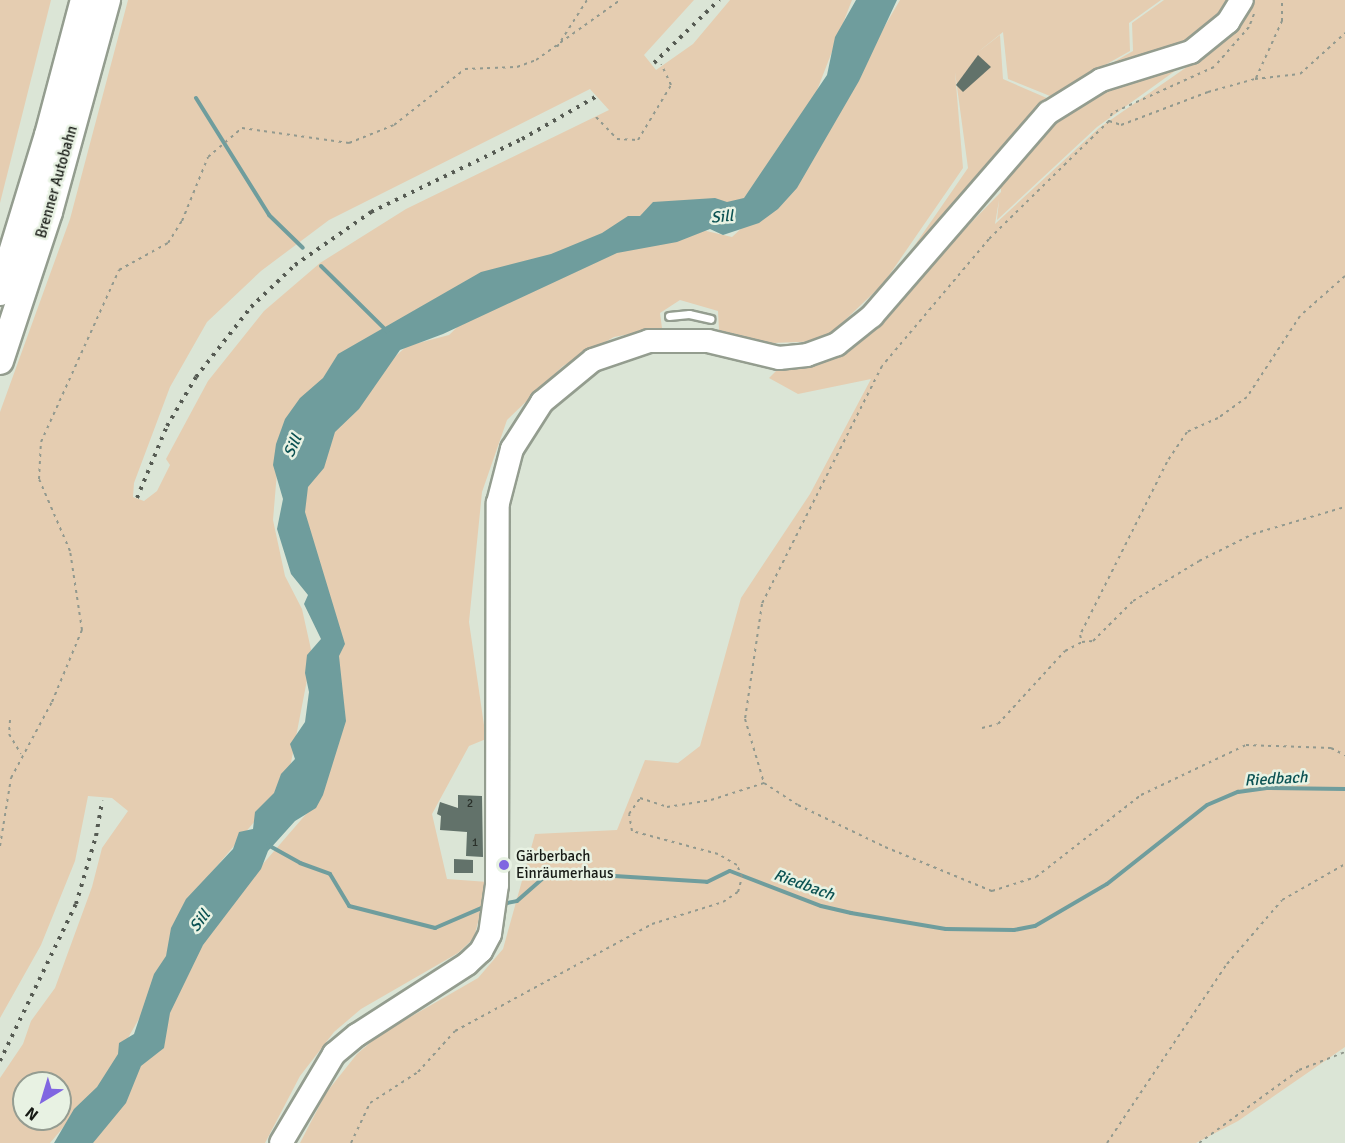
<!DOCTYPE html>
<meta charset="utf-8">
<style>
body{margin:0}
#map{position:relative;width:1345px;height:1143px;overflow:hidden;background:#dbe5d6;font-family:Signika,sans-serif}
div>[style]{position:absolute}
.green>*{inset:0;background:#e5cdb1}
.water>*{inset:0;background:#6f9d9d}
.stream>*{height:4px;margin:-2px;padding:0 2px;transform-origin:2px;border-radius:2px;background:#6f9d9d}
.building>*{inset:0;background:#62726a}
.path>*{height:2px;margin-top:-1px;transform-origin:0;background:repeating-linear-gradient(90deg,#92998e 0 3px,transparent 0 7.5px)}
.roads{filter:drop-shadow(2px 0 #949d8f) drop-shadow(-2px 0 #949d8f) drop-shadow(0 2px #949d8f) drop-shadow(0 -2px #949d8f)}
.lane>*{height:7px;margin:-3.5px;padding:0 3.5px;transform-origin:3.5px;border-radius:3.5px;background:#fff}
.primary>*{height:22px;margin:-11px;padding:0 11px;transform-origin:11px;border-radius:11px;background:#fff}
.highway>*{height:26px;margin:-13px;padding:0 13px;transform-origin:13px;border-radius:13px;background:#fff}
.rail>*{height:4px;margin-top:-2px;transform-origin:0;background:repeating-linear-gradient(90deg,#565b53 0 3px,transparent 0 9px)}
.dots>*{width:16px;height:16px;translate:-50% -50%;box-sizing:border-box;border:3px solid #e8f2e3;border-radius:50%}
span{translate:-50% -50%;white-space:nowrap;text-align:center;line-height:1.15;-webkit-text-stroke:5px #e8f2e3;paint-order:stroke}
.number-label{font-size:12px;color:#2a302a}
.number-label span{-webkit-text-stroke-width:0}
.street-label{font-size:15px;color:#171a15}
.poi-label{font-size:15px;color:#171a15}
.left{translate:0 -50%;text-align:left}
.water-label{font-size:16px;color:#0a5152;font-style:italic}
.north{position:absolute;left:12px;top:1071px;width:60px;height:60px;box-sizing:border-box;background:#e8f2e3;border:2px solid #949c91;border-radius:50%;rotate:218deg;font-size:16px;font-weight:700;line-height:24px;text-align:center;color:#171a15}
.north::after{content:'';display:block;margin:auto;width:21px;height:27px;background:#8066e1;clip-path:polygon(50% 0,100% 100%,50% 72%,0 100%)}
</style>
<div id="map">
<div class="green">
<div style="clip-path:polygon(0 0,51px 0,0 203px)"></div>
<div style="clip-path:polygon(evenodd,128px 0,694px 0,644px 55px,656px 70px,693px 44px,730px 0,852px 0,809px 111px,746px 199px,460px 286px,277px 472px,273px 520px,285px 576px,302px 609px,312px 654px,289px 773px,277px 795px,190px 898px,144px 1010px,105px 1078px,50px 1143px,0 1143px,0 1078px,23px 1044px,31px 1021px,55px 988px,92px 887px,102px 848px,128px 811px,112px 798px,88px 796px,75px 861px,41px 945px,0 1018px,0 412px,70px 219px,128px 0,590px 89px,609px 110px,406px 209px,320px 263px,264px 311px,208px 381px,166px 459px,170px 465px,157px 491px,144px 501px,133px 497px,134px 483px,170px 387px,207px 322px,261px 271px,329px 220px,590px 89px,128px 0,24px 1083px,60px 1083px,60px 1119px,24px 1119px,24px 1083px)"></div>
<div style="clip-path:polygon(900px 0,1161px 0,1129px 23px,1130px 51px,1050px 96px,1008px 79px,1003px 32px,973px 56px,1000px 35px,1003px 79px,1049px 99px,1133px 51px,1132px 23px,1164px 0,1230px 0,1186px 63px,1097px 127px,997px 220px,999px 200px,995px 224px,1099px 128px,1230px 37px,1252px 0,1345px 0,1345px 1047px,1238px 1121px,1196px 1143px,300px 1143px,326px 1093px,357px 1054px,379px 1035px,478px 978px,503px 949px,535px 834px,617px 830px,645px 760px,678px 763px,700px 746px,741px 598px,810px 494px,871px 379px,798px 394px,769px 378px,779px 368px,849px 348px,1001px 192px,1001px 188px,900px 292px,888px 284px,968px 168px,955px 72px,963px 168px,883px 284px,823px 341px,772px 343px,719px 330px,718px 311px,680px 300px,660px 313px,662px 328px,614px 337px,563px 366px,507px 420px,482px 492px,469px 622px,486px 739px,469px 746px,432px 814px,447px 879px,488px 882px,474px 938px,458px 953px,361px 1009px,334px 1032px,300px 1076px,265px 1143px,79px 1143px,223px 910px,320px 798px,338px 701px,299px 517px,310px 471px,354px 393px,407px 346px,449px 335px,478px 307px,620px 248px,702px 230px,732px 237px,796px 178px)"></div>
</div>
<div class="water">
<div style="clip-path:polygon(856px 0,897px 0,859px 81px,797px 188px,778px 209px,759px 223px,723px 235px,710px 229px,677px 242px,617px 253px,443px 334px,400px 350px,359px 409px,335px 432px,324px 468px,308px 487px,305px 512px,345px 644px,339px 656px,346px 721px,323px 795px,316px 808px,295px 821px,268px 851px,261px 869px,203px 945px,170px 1013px,164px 1048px,141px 1066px,126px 1103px,93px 1143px,54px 1143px,74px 1109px,97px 1087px,118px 1054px,119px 1043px,134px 1034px,154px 974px,166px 956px,171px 928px,186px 899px,233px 849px,239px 832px,253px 829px,255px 812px,274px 793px,281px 774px,295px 759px,290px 744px,305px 722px,309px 692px,305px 673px,307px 655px,321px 639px,304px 604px,308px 595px,291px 574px,277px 529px,283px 499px,273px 465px,276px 444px,285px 419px,300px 398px,323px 378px,338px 354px,481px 272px,551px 254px,602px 233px,628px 216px,640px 216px,653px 202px,715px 198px,727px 202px,744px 198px,827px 75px,835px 37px)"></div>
</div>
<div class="stream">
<div style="left:196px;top:98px;width:138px;rotate:58deg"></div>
<div style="left:269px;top:215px;width:47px;rotate:44.1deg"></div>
<div style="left:321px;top:266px;width:93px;rotate:44.6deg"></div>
<div style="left:268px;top:845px;width:37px;rotate:29deg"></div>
<div style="left:300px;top:863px;width:32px;rotate:20deg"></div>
<div style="left:330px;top:874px;width:37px;rotate:59deg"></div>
<div style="left:349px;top:906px;width:89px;rotate:14.3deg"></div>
<div style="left:435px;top:928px;width:56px;rotate:-23.3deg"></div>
<div style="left:502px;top:904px;width:15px;rotate:-11deg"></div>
<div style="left:517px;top:901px;width:44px;rotate:-41.3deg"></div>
<div style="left:550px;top:872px;width:157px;rotate:3.6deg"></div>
<div style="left:707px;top:882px;width:25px;rotate:-26deg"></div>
<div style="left:730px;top:871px;width:97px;rotate:21deg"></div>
<div style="left:821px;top:906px;width:31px;rotate:13deg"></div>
<div style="left:851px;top:913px;width:96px;rotate:9.6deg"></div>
<div style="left:946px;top:929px;width:68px;rotate:0.8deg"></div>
<div style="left:1014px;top:930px;width:21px;rotate:-11deg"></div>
<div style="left:1035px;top:926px;width:83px;rotate:-30.3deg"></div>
<div style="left:1107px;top:884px;width:127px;rotate:-38.3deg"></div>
<div style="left:1207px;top:805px;width:34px;rotate:-23deg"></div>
<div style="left:1238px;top:792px;width:29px;rotate:-8deg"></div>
<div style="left:1267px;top:788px;width:78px;rotate:0.7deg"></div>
</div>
<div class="building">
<div style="clip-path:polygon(978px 55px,991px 67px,963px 92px,956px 85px)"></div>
<div style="clip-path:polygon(458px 795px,482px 796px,483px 857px,466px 856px,467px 832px,440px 830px,441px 816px,437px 814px,440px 802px,458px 808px)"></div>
<div style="clip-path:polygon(454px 859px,473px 860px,473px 873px,454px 873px)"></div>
</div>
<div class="path">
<div style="left:1254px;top:14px;width:14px;rotate:111deg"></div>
<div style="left:1249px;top:27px;width:53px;rotate:131.2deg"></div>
<div style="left:1214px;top:67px;width:112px;rotate:155.7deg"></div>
<div style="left:1112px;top:113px;width:9px;rotate:111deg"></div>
<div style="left:1109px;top:121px;width:168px;rotate:135.5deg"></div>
<div style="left:989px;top:239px;width:166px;rotate:130.1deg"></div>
<div style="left:882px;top:366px;width:267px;rotate:116.8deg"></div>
<div style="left:762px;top:604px;width:116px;rotate:98.4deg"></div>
<div style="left:745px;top:719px;width:67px;rotate:73.5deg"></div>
<div style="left:764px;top:783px;width:40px;rotate:32.9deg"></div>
<div style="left:798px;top:805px;width:97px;rotate:25.8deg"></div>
<div style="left:885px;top:847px;width:116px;rotate:22.4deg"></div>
<div style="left:992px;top:891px;width:46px;rotate:-17.7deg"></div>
<div style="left:1036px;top:877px;width:133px;rotate:-38deg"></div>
<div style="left:1141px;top:795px;width:116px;rotate:-25.5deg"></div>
<div style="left:1246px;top:745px;width:85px;rotate:2deg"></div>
<div style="left:1331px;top:748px;width:16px;rotate:27deg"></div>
<div style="left:557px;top:47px;width:56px;rotate:-57.4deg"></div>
<div style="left:1256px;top:78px;width:63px;rotate:-65.5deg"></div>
<div style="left:1282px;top:21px;width:21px;rotate:-90deg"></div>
<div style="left:596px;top:117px;width:30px;rotate:46deg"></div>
<div style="left:617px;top:139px;width:21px;rotate:3deg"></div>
<div style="left:638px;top:140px;width:64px;rotate:-59deg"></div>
<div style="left:671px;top:85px;width:23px;rotate:-115deg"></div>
<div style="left:1109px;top:121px;width:13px;rotate:18deg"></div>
<div style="left:1121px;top:125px;width:93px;rotate:-20.8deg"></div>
<div style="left:1208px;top:92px;width:49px;rotate:-15.5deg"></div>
<div style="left:1255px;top:79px;width:45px;rotate:-6.3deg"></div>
<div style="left:1300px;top:74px;width:61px;rotate:-42.3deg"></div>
<div style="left:1345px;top:276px;width:60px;rotate:138.4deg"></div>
<div style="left:1300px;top:316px;width:97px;rotate:123.2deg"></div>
<div style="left:1247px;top:397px;width:36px;rotate:144deg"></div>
<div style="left:1218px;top:418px;width:34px;rotate:156deg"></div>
<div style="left:1187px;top:432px;width:36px;rotate:124deg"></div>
<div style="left:1167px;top:462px;width:194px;rotate:116.7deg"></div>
<div style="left:1080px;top:635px;width:7px;rotate:74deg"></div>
<div style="left:1082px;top:642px;width:11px;rotate:-5deg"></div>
<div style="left:1093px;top:641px;width:57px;rotate:-45deg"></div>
<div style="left:1133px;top:601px;width:77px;rotate:-31.2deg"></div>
<div style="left:1199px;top:561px;width:60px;rotate:-26.6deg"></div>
<div style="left:1253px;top:534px;width:96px;rotate:-16.4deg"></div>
<div style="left:10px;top:720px;width:14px;rotate:94deg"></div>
<div style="left:9px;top:734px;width:23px;rotate:59deg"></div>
<div style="left:982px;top:728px;width:16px;rotate:-14deg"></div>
<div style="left:998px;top:724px;width:99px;rotate:-47.5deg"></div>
<div style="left:1065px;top:651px;width:19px;rotate:-28deg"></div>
<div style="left:0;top:846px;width:69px;rotate:-80.8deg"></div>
<div style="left:11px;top:778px;width:86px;rotate:-61.7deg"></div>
<div style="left:52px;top:702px;width:78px;rotate:-67.4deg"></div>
<div style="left:82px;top:630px;width:80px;rotate:-98.6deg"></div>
<div style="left:70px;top:551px;width:78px;rotate:-113.3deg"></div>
<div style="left:39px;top:479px;width:37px;rotate:-87deg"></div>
<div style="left:41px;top:442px;width:189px;rotate:-65.6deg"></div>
<div style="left:119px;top:270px;width:56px;rotate:-28.9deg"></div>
<div style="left:168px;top:243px;width:26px;rotate:-58deg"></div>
<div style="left:182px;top:221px;width:69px;rotate:-67.9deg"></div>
<div style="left:208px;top:157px;width:45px;rotate:-40.5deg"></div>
<div style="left:242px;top:128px;width:108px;rotate:8deg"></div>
<div style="left:349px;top:143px;width:48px;rotate:-21.8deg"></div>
<div style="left:394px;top:125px;width:90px;rotate:-38.3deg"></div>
<div style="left:465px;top:69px;width:52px;rotate:-2.2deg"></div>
<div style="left:517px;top:67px;width:20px;rotate:-20deg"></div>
<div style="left:536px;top:60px;width:103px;rotate:-35.5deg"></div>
<div style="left:351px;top:1143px;width:44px;rotate:-64.6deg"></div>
<div style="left:370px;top:1103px;width:57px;rotate:-32.9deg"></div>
<div style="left:418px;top:1072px;width:55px;rotate:-47.9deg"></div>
<div style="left:455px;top:1031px;width:224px;rotate:-28.5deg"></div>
<div style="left:652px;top:924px;width:74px;rotate:-17.2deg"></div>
<div style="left:723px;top:902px;width:18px;rotate:-34deg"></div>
<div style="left:738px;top:892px;width:16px;rotate:-75deg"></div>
<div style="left:742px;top:877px;width:13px;rotate:-113deg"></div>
<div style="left:737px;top:865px;width:22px;rotate:-150deg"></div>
<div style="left:718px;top:854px;width:89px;rotate:-165deg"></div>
<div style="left:632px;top:831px;width:17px;rotate:-100deg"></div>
<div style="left:629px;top:814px;width:19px;rotate:-55deg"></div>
<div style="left:640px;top:798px;width:28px;rotate:18deg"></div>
<div style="left:667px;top:807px;width:45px;rotate:-9deg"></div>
<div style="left:711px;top:800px;width:56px;rotate:-17.8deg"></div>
<div style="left:1107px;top:1143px;width:216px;rotate:-56.2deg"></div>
<div style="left:1227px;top:964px;width:84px;rotate:-49.3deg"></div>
<div style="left:1282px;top:900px;width:73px;rotate:-29.7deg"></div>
<div style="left:1199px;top:1143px;width:124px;rotate:-36.1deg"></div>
<div style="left:1299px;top:1070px;width:49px;rotate:-21.4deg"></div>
</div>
<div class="roads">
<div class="lane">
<div style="left:669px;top:316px;width:20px;rotate:-6deg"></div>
<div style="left:689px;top:314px;width:22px;rotate:13deg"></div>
</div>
<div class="primary">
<div style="left:281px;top:1143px;width:104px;rotate:-59.2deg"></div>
<div style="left:334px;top:1054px;width:30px;rotate:-40deg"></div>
<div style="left:357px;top:1035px;width:131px;rotate:-32.8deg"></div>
<div style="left:467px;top:964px;width:19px;rotate:-43deg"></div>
<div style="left:481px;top:951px;width:19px;rotate:-62deg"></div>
<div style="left:490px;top:934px;width:49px;rotate:-81.9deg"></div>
<div style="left:497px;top:885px;width:382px;rotate:-89.9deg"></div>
<div style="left:498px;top:503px;width:56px;rotate:-75.5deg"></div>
<div style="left:512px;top:449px;width:56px;rotate:-57.4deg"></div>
<div style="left:542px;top:402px;width:66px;rotate:-39.5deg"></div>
<div style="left:593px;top:360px;width:59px;rotate:-18.7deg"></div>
<div style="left:649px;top:341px;width:59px"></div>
<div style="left:708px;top:341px;width:73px;rotate:13.5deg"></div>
<div style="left:779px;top:358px;width:28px;rotate:-6deg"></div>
<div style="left:807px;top:355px;width:32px;rotate:-20deg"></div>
<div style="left:837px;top:344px;width:45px;rotate:-38.7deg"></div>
<div style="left:872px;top:316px;width:269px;rotate:-49.1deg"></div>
<div style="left:1048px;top:113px;width:62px;rotate:-31.9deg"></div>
<div style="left:1101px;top:80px;width:94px;rotate:-17.3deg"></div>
<div style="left:1191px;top:52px;width:48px;rotate:-39deg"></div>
<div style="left:1228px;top:22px;width:26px;rotate:-58deg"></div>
</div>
<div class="highway">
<div style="left:0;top:292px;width:164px;rotate:-73deg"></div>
<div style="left:48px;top:135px;width:140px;rotate:-75.1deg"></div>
<div style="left:0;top:361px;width:157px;rotate:-71.8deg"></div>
<div style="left:49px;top:212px;width:220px;rotate:-74.7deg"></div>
</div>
</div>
<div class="rail">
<div style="left:654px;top:63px;width:91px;rotate:-44.1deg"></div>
<div style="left:137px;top:498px;width:78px;rotate:-67.4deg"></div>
<div style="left:167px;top:426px;width:57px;rotate:-59.4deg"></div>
<div style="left:196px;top:377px;width:89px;rotate:-51.8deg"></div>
<div style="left:251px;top:307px;width:61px;rotate:-43.7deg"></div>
<div style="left:295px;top:265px;width:93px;rotate:-34.9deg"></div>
<div style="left:371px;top:212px;width:168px;rotate:-25.8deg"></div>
<div style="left:522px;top:139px;width:86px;rotate:-29.8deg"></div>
<div style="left:0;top:1061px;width:174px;rotate:-64.2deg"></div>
<div style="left:76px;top:904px;width:71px;rotate:-73.6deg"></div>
<div style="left:96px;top:836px;width:36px;rotate:-80deg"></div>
</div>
<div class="dots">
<div style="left:504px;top:865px;background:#8066e1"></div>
</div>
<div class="number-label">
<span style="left:470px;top:804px">2</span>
<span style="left:475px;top:843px">1</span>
</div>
<div class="street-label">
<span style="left:57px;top:182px;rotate:-74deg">Brenner Autobahn</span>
</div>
<div class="poi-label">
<span class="left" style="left:516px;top:865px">Gärberbach<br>Einräumerhaus</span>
</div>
<div class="water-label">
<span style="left:722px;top:217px;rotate:-5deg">Sill</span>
<span style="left:293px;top:446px;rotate:-66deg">Sill</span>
<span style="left:1276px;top:779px;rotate:-3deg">Riedbach</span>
<span style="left:804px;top:885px;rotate:20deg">Riedbach</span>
<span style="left:200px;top:921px;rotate:-53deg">Sill</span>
</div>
<div class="north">N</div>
</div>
